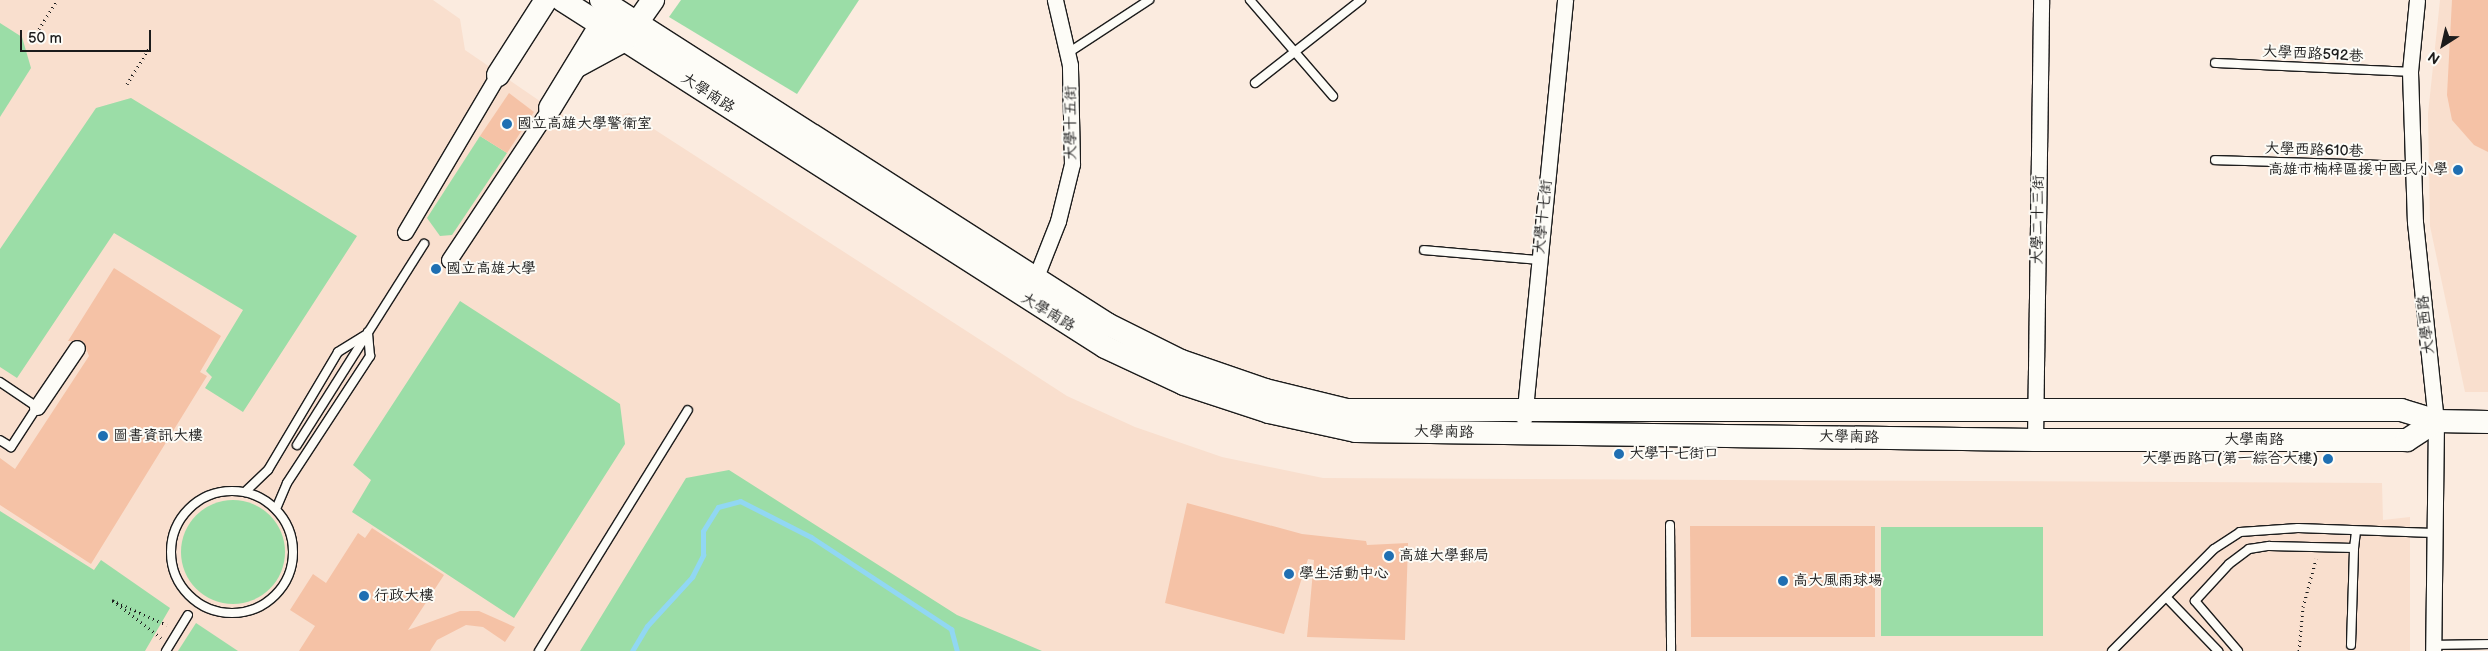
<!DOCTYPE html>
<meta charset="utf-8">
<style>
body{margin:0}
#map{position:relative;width:2488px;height:651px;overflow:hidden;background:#fbebdf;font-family:"Balsamiq Sans","LXGW WenKai TC",sans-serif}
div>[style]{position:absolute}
.built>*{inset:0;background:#f9dfce}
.green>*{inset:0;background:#9bdda7}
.round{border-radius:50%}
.stream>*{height:5px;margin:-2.5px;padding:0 2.5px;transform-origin:2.5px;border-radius:2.5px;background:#91d7f3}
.building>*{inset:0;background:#f5c2a6}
.path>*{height:3px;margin-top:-1.5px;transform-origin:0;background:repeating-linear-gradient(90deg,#1c1c1c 0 1px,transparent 0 5px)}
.roads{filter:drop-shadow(1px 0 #1c1c1c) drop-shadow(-1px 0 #1c1c1c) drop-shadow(0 1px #1c1c1c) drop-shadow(0 -1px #1c1c1c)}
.lane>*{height:8px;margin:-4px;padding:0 4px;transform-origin:4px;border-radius:4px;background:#fdfcf7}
.lane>.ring{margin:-4px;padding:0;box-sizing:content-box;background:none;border:8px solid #fdfcf7;border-radius:50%}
.street>*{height:15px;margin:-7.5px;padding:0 7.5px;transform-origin:7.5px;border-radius:7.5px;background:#fdfcf7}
.secondary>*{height:22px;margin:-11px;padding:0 11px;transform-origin:11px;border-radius:11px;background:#fdfcf7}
.dots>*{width:14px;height:14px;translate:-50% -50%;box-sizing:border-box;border:2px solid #fdfcf7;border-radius:50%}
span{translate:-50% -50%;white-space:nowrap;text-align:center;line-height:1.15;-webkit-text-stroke:4px #fdfcf7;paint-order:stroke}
.street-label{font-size:15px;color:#1c1c1c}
.poi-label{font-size:15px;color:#1c1c1c}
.left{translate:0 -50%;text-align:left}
.right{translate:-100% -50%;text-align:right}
.north{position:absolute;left:2418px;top:20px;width:50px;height:50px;-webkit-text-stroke:4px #fdfcf7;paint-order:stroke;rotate:215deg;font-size:14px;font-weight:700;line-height:20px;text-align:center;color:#1c1c1c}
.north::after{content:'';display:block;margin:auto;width:18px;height:22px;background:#1c1c1c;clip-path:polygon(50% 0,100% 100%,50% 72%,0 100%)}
.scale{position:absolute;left:20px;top:30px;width:131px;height:22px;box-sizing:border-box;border:2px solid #1c1c1c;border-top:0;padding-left:6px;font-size:15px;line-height:18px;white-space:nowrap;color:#1c1c1c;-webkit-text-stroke:4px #fdfcf7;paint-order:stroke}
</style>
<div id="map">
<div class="built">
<div style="clip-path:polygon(0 0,433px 0,460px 19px,465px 50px,550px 108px,582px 125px,629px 113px,1067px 396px,1135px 427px,1222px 457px,1323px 478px,2382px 483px,2383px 520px,2410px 517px,2410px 651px,0 651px)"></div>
<div style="clip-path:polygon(2440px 0,2488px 0,2488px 392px,2465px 392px,2430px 226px,2428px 114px)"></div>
</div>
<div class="green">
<div style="clip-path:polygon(681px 0,859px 0,797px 94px,669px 17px)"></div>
<div style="clip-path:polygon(0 23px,22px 37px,31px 68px,0 117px)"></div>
<div style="clip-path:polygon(131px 98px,357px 236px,243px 412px,205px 388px,212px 377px,206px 371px,243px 310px,114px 233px,17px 378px,0 367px,0 249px,96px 108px)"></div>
<div style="clip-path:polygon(480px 136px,507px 153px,452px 235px,440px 236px,427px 218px)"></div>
<div style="clip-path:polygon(460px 301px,620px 404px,625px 444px,514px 618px,352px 512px,371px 480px,353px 465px)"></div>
<div style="clip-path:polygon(729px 470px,957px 615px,1042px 651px,580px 651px,686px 478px)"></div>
<div class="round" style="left:181px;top:500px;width:104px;height:104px"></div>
<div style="clip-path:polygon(0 511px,94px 570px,101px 560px,170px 608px,145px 651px,0 651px)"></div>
<div style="clip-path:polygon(1881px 527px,2043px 527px,2043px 636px,1881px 636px)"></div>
<div style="clip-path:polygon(196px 623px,238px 651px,178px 651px)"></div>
</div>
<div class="stream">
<div style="left:632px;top:651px;width:29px;rotate:-59deg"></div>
<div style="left:647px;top:626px;width:67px;rotate:-47.4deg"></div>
<div style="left:692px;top:577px;width:25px;rotate:-63deg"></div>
<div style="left:703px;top:555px;width:24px;rotate:-90deg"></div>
<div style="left:703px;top:531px;width:28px;rotate:-58deg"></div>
<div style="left:718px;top:507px;width:23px;rotate:-15deg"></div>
<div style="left:740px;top:501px;width:80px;rotate:26.9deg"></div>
<div style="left:811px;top:537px;width:168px;rotate:33.3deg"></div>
<div style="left:951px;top:629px;width:23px;rotate:75deg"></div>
</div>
<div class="building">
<div style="clip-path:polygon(2452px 0,2488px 0,2488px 152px,2474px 145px,2452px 120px,2447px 95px)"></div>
<div style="clip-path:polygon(509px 93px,534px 112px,507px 153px,480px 136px)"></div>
<div style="clip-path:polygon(114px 268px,221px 336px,200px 372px,207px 376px,91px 564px,0 505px,0 458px,15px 469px,89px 356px,83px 341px,68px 341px)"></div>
<div style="clip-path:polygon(1187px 503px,1302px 534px,1366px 541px,1367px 545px,1408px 543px,1405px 640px,1307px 637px,1314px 560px,1308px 559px,1284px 634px,1165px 603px)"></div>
<div style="clip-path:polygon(1690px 526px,1875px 526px,1875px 637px,1691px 637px)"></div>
<div style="clip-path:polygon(372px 528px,444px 575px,408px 630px,460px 611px,479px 611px,515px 627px,505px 642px,483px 627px,466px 625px,437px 640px,430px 651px,299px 651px,315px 626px,290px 610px,313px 574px,326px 583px,358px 533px,365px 538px)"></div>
</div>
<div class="path">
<div style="left:39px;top:29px;width:34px;rotate:-58deg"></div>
<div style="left:127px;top:84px;width:44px;rotate:-58.1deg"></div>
<div style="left:161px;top:638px;width:62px;rotate:-142.2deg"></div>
<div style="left:112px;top:600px;width:60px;rotate:24.4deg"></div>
<div style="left:2299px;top:651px;width:44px;rotate:-84.8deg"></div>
<div style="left:2303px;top:607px;width:50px;rotate:-74.8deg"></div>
</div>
<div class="roads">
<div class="lane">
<div style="left:1250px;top:0;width:127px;rotate:49.2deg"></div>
<div style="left:1068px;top:53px;width:97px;rotate:-33.2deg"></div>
<div style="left:2215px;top:63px;width:195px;rotate:2.6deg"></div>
<div style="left:1255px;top:83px;width:135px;rotate:-38.1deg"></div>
<div style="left:2215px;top:160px;width:198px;rotate:1.7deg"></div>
<div style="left:1424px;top:250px;width:115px;rotate:5deg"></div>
<div style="left:0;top:382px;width:45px;rotate:34deg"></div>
<div style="left:37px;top:407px;width:48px;rotate:123deg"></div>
<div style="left:11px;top:447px;width:13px;rotate:-148deg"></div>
<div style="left:297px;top:445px;width:238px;rotate:-57.7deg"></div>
<div class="ring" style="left:171px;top:491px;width:114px;height:114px"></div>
<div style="left:245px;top:492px;width:32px;rotate:-44deg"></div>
<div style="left:268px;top:470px;width:137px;rotate:-59.3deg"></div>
<div style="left:338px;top:352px;width:32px;rotate:-32deg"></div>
<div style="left:276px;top:509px;width:28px;rotate:-67deg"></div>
<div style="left:287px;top:483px;width:152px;rotate:-56.8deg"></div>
<div style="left:370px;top:356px;width:24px;rotate:-95deg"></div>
<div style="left:1670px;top:525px;width:126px;rotate:89.5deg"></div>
<div style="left:2167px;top:598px;width:74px;rotate:46.1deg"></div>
<div style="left:2351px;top:645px;width:97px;rotate:-88.2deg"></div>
<div style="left:2433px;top:645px;width:55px;rotate:-1deg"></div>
<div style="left:166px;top:651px;width:42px;rotate:-58.6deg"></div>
<div style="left:539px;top:651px;width:283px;rotate:-58.3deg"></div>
<div style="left:2112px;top:651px;width:144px;rotate:-45deg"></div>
<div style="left:2214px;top:549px;width:31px;rotate:-33deg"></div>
<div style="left:2240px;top:532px;width:58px;rotate:-3.9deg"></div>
<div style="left:2298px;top:528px;width:135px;rotate:2.1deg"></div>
<div style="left:2238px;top:651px;width:66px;rotate:-130.7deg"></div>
<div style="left:2195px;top:601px;width:50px;rotate:-47.4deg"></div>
<div style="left:2229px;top:564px;width:25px;rotate:-37deg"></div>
<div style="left:2249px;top:549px;width:20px;rotate:-9deg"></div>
<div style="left:2269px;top:546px;width:85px;rotate:1.3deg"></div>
<div style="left:2354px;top:548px;width:16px;rotate:-83deg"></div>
</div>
<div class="street">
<div style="left:2417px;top:0;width:72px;rotate:95.6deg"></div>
<div style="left:2410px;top:72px;width:150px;rotate:88.1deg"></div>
<div style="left:2415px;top:222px;width:200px;rotate:84deg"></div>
<div style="left:2436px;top:421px;width:230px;rotate:90.7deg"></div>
<div style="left:405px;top:232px;width:182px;rotate:-59.4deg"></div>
<div style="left:449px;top:260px;width:182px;rotate:-56.4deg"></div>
<div style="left:1032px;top:287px;width:71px;rotate:-68.5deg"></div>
<div style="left:1058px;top:221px;width:59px;rotate:-76.2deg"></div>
<div style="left:1072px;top:164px;width:99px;rotate:-91.2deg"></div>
<div style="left:1070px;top:65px;width:67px;rotate:-103deg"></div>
<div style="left:37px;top:407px;width:71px;rotate:-55.9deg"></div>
<div style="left:1524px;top:419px;width:421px;rotate:-84.4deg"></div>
<div style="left:2035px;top:440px;width:440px;rotate:-89.2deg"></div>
</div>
<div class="secondary">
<div style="left:562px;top:0;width:644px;rotate:32.58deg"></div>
<div style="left:1105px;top:347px;width:87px;rotate:25.1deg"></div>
<div style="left:1184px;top:384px;width:89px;rotate:18.2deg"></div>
<div style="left:1269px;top:412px;width:89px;rotate:12.3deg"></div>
<div style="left:1356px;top:431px;width:679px;rotate:0.76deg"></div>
<div style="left:2035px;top:440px;width:372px"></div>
<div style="left:2407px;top:440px;width:35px;rotate:-33deg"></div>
<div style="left:601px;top:0;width:601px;rotate:32.63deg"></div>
<div style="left:1107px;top:324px;width:83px;rotate:26.6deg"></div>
<div style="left:1181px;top:361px;width:89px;rotate:19deg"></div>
<div style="left:1265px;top:390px;width:84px;rotate:13.7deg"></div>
<div style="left:1347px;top:410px;width:1054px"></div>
<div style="left:2401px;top:410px;width:37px;rotate:17deg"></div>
<div style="left:2436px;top:421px;width:52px;rotate:1.1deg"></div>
<div style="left:577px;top:66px;width:55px;rotate:-28.4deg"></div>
<div style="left:625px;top:40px;width:49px;rotate:-55deg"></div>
<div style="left:498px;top:75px;width:89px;rotate:-57.4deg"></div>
<div style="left:550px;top:108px;width:111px;rotate:-58.6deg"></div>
</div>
</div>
<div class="dots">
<div style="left:507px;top:124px;background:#1f6fb2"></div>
<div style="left:2458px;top:170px;background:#1f6fb2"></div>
<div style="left:436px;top:269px;background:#1f6fb2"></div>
<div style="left:103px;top:436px;background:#1f6fb2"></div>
<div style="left:1619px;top:454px;background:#1f6fb2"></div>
<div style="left:2328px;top:459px;background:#1f6fb2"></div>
<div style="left:1389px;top:556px;background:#1f6fb2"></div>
<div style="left:1289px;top:574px;background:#1f6fb2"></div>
<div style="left:1783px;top:581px;background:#1f6fb2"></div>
<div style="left:364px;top:596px;background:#1f6fb2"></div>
</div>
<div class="street-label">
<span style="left:2313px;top:54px;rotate:3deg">大學西路592巷</span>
<span style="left:708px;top:93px;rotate:33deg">大學南路</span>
<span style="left:1071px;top:123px;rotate:-90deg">大學十五街</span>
<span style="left:2314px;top:150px;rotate:2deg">大學西路610巷</span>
<span style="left:1543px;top:217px;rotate:-84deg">大學十七街</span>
<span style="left:2038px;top:220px;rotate:-89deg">大學二十三街</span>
<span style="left:1048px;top:312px;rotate:31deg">大學南路</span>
<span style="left:2426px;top:325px;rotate:-96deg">大學西路</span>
<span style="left:1444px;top:432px;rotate:1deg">大學南路</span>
<span style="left:1849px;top:437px;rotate:1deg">大學南路</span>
<span style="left:2254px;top:440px">大學南路</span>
</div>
<div class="poi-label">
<span class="left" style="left:517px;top:124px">國立高雄大學警衛室</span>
<span class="right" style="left:2448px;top:170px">高雄市楠梓區援中國民小學</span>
<span class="left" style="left:446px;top:269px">國立高雄大學</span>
<span class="left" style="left:113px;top:436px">圖書資訊大樓</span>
<span class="left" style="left:1629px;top:454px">大學十七街口</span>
<span class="right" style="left:2318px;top:459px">大學西路口(第一綜合大樓)</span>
<span class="left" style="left:1399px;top:556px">高雄大學郵局</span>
<span class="left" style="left:1299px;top:574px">學生活動中心</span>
<span class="left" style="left:1793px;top:581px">高大風雨球場</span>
<span class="left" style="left:374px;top:596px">行政大樓</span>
</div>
<div class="north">N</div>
<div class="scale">50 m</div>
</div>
